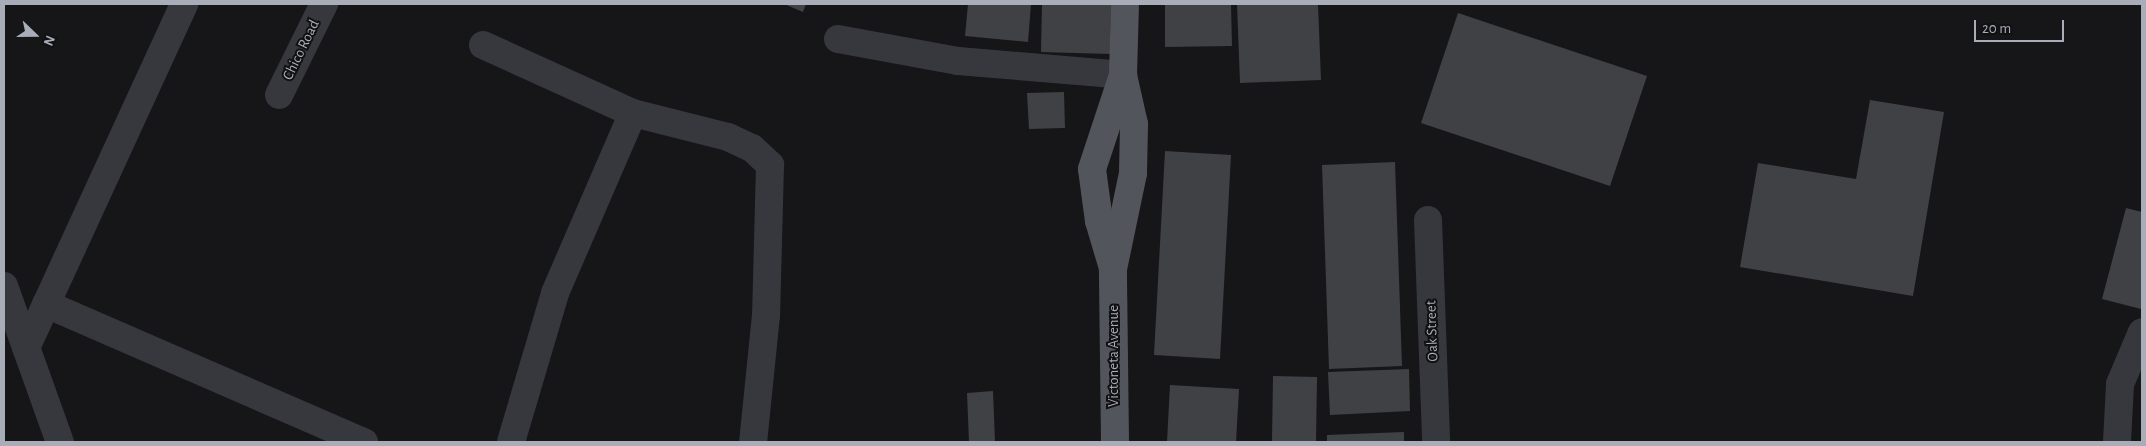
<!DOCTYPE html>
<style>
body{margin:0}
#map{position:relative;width:2146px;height:446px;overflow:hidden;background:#161618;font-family:"Alegreya Sans",sans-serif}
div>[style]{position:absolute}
.building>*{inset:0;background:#404145}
.minor>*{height:28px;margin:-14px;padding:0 14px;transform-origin:14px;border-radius:14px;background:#37383d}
.major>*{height:28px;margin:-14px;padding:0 14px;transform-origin:14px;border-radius:14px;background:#53555c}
span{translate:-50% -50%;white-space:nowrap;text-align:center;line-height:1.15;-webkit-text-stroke:4px #111113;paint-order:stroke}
.street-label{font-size:15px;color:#a8adb8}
.frame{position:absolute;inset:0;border:5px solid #a8adb8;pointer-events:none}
.north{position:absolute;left:10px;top:10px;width:50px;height:50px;-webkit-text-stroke:4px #111113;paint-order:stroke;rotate:112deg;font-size:14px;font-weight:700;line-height:20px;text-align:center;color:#a8adb8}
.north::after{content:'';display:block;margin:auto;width:18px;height:22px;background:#a8adb8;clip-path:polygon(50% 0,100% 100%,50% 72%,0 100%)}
.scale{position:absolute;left:1974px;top:20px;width:90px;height:22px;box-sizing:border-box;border:2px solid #a8adb8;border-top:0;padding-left:6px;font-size:15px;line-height:18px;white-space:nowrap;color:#a8adb8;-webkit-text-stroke:4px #111113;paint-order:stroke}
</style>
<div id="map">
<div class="building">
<div style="clip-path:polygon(784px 4px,806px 4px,803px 12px)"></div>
<div style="clip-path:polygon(968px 4px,1031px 4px,1028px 42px,965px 36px)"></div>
<div style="clip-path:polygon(1042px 4px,1111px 4px,1110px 54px,1041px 52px)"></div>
<div style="clip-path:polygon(1165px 4px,1231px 4px,1232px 46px,1165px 47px)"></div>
<div style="clip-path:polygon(1237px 4px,1318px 4px,1321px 80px,1240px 83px)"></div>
<div style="clip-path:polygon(1458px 13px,1647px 76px,1610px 186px,1421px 123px)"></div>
<div style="clip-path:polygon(1064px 92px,1065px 128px,1029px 129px,1027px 93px)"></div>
<div style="clip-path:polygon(1870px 100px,1944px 112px,1913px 296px,1740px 267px,1758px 163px,1856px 179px)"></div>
<div style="clip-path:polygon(1165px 151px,1231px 155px,1220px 359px,1154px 355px)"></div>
<div style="clip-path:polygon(1395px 162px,1402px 366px,1329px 369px,1322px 165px)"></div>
<div style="clip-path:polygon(2126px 208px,2142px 212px,2141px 309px,2102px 299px)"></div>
<div style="clip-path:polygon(1409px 369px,1410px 411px,1330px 415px,1328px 372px)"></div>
<div style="clip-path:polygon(1273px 376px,1317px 377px,1316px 442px,1272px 442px)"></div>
<div style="clip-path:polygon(1170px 385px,1239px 389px,1236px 442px,1167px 442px)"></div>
<div style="clip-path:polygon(993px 391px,995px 442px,969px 442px,967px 393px)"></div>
<div style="clip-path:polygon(1404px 432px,1404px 442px,1327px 442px,1327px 435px)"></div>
</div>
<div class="minor">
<div style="left:838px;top:39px;width:122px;rotate:10.4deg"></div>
<div style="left:958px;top:61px;width:166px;rotate:4.8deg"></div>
<div style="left:483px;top:45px;width:165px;rotate:24.4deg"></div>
<div style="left:633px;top:113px;width:98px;rotate:14.2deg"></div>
<div style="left:728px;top:137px;width:26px;rotate:25deg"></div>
<div style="left:752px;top:148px;width:25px;rotate:43deg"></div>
<div style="left:770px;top:165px;width:150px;rotate:91.5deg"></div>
<div style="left:766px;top:315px;width:128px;rotate:95.8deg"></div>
<div style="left:279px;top:95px;width:102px;rotate:-63.7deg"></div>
<div style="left:1428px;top:220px;width:222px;rotate:87.9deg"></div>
<div style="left:4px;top:286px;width:166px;rotate:70.3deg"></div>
<div style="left:46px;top:304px;width:347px;rotate:23.5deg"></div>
<div style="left:26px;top:348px;width:379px;rotate:-65.3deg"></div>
<div style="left:511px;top:442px;width:155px;rotate:-73.5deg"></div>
<div style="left:555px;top:293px;width:196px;rotate:-66.6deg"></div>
<div style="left:2117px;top:442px;width:58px;rotate:-87deg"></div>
<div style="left:2120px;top:384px;width:56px;rotate:-67.1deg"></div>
</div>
<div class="major">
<div style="left:1113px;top:268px;width:49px;rotate:-106.6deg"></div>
<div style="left:1099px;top:221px;width:52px;rotate:-97.7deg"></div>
<div style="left:1092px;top:169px;width:99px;rotate:-71.7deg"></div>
<div style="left:1115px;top:442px;width:173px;rotate:-90.7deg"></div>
<div style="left:1113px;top:269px;width:98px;rotate:-78.2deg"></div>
<div style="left:1133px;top:173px;width:49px;rotate:-88.8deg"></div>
<div style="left:1134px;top:124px;width:50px;rotate:-102.7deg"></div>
<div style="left:1123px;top:75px;width:71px;rotate:-88.4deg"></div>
</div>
<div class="street-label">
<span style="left:301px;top:50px;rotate:-64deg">Chico Road</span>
<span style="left:1432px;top:331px;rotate:-92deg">Oak Street</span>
<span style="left:1114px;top:356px;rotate:-90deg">Victoneta Avenue</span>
</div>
<div class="frame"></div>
<div class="north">N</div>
<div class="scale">20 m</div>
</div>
